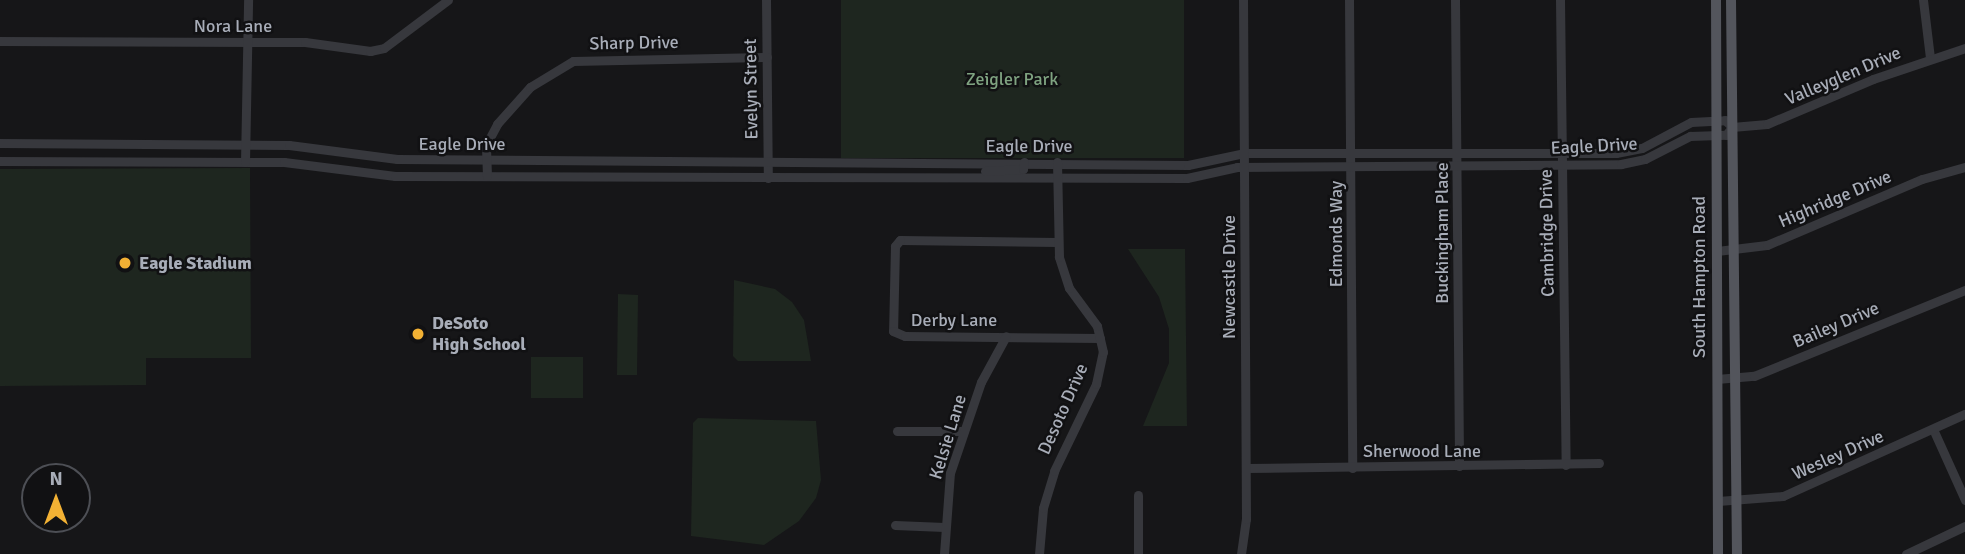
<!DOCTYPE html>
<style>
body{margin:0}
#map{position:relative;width:1965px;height:554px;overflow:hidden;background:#161618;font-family:Signika,sans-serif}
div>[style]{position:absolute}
.green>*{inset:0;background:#1e261f}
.minor>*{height:9px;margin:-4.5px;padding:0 4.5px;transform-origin:4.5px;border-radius:4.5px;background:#37383d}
.major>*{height:10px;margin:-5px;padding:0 5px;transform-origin:5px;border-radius:5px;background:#53555c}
.dots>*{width:19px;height:19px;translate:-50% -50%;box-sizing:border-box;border:4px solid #111113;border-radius:50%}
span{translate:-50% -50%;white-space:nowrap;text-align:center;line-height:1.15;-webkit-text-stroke:5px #111113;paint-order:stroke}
.street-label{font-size:18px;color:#a8adb8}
.park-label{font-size:18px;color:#7fa381}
.poi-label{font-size:18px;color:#a8adb8;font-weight:700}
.left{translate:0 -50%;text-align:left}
.north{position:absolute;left:21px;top:463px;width:70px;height:70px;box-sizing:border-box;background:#111113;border:2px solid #4d4f55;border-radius:50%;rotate:0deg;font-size:19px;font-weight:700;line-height:28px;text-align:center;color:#a8adb8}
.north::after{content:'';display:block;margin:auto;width:24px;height:32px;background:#f2b134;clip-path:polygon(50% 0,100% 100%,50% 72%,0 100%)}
</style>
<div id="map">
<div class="green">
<div style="clip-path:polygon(841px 0,1184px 0,1184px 158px,841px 158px)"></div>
<div style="clip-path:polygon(250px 168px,251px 358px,146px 358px,146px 385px,0 386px,0 169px)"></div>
<div style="clip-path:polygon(1128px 249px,1185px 249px,1187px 426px,1143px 426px,1169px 363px,1169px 329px,1159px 297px)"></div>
<div style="clip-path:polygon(734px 280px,775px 289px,792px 302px,804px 320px,811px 361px,738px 361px,733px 356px)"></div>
<div style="clip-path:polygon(618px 294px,638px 295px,637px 375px,617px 375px)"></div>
<div style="clip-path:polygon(531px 357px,583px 357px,583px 398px,531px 398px)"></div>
<div style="clip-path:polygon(698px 418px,816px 421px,821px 480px,816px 498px,799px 521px,764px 545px,691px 536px,693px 423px)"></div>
</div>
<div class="minor">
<div style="left:766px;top:0;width:178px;rotate:89.4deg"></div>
<div style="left:1349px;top:0;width:468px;rotate:89.6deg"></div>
<div style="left:1455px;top:0;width:466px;rotate:89.5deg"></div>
<div style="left:1560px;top:0;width:465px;rotate:89.3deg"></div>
<div style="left:1923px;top:0;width:58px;rotate:83.1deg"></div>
<div style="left:0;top:41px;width:305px;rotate:0.2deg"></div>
<div style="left:305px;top:42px;width:66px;rotate:7.9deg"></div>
<div style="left:370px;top:51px;width:14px;rotate:-12deg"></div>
<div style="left:384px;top:48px;width:80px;rotate:-36.9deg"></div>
<div style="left:1732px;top:127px;width:35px;rotate:-5deg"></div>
<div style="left:1767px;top:124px;width:115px;rotate:-23deg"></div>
<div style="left:1873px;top:79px;width:97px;rotate:-18.6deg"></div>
<div style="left:0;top:143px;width:289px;rotate:0.4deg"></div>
<div style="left:289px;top:145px;width:109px;rotate:7.4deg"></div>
<div style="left:397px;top:159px;width:791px;rotate:0.43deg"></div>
<div style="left:1188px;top:165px;width:57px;rotate:-12.1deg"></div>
<div style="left:1244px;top:153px;width:372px"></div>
<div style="left:1616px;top:153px;width:26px;rotate:-11deg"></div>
<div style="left:1642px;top:148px;width:55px;rotate:-28deg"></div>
<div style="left:1691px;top:122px;width:34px;rotate:-3deg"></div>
<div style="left:1725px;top:120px;width:10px;rotate:45deg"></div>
<div style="left:0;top:161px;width:284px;rotate:0.2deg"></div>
<div style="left:284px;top:162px;width:112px;rotate:7.2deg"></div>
<div style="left:395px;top:176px;width:792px;rotate:0.14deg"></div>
<div style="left:1187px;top:178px;width:51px;rotate:-12.4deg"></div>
<div style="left:1237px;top:167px;width:384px;rotate:-0.4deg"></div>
<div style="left:1621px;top:164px;width:25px;rotate:-12deg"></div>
<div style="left:1645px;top:159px;width:51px;rotate:-27.1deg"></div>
<div style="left:1690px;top:136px;width:36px;rotate:-2deg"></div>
<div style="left:1726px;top:135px;width:10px;rotate:-53deg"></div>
<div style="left:245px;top:162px;width:162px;rotate:-88.9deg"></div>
<div style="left:985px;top:171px;width:38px;rotate:-3deg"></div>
<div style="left:1023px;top:169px;width:7px;rotate:-82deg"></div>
<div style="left:487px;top:176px;width:31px;rotate:-92deg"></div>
<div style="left:486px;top:145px;width:24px;rotate:-62deg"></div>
<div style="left:497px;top:124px;width:50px;rotate:-48.3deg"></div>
<div style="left:530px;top:87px;width:50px;rotate:-31.2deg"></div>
<div style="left:573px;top:61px;width:194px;rotate:-1.2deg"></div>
<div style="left:1057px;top:242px;width:157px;rotate:-179.3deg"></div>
<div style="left:900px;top:240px;width:8px;rotate:130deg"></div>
<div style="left:895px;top:246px;width:85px;rotate:91.3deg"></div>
<div style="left:893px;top:331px;width:13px;rotate:23deg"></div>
<div style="left:905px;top:336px;width:195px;rotate:0.6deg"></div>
<div style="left:1717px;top:251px;width:50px;rotate:-6.8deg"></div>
<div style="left:1767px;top:245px;width:168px;rotate:-23.1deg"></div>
<div style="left:1922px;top:179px;width:45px;rotate:-15.6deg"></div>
<div style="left:1717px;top:379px;width:37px;rotate:-5deg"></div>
<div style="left:1754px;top:376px;width:228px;rotate:-22.2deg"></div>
<div style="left:1933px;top:429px;width:78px;rotate:65.7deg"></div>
<div style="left:897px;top:431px;width:65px"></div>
<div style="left:1246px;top:468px;width:353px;rotate:-0.8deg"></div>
<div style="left:1138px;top:495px;width:59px;rotate:90deg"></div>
<div style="left:1718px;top:501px;width:65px;rotate:-4.4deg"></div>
<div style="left:1783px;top:496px;width:200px;rotate:-24.3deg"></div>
<div style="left:895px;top:525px;width:49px;rotate:2.3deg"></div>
<div style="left:944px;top:554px;width:81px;rotate:-85.8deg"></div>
<div style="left:950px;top:473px;width:96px;rotate:-71.2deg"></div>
<div style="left:981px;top:382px;width:52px;rotate:-61.5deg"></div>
<div style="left:1039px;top:554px;width:46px;rotate:-85deg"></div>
<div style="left:1043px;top:508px;width:39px;rotate:-73deg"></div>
<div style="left:1054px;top:471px;width:97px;rotate:-64.2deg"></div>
<div style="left:1096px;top:384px;width:33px;rotate:-78deg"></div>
<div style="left:1103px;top:352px;width:27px;rotate:-103deg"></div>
<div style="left:1097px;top:326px;width:47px;rotate:-126.4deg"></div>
<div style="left:1069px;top:288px;width:33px;rotate:-108deg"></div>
<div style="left:1059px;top:257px;width:95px;rotate:-91.2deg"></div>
<div style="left:1241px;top:554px;width:35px;rotate:-82deg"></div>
<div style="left:1246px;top:519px;width:519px;rotate:-90.33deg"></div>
<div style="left:1906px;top:554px;width:65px;rotate:-25.4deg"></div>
</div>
<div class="major">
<div style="left:1716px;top:0;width:554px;rotate:89.79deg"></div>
<div style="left:1731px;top:0;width:554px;rotate:89.38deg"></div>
</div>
<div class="dots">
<div style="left:125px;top:263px;background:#f2b134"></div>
<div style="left:418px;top:334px;background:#f2b134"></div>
</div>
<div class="street-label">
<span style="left:233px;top:26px">Nora Lane</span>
<span style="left:634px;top:43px;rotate:-1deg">Sharp Drive</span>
<span style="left:1843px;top:76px;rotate:-23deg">Valleyglen Drive</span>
<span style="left:751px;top:89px;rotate:-91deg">Evelyn Street</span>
<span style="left:462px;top:144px">Eagle Drive</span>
<span style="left:1029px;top:146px">Eagle Drive</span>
<span style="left:1594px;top:146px;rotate:-3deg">Eagle Drive</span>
<span style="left:1835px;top:199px;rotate:-23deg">Highridge Drive</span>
<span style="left:1442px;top:233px;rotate:-90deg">Buckingham Place</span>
<span style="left:1547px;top:233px;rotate:-91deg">Cambridge Drive</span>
<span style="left:1336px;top:234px;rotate:-90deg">Edmonds Way</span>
<span style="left:1229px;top:277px;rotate:-90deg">Newcastle Drive</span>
<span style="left:1699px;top:277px;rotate:-90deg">South Hampton Road</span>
<span style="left:954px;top:320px">Derby Lane</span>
<span style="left:1836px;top:325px;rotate:-23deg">Bailey Drive</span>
<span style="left:1063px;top:409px;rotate:-66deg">Desoto Drive</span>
<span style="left:948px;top:437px;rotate:-73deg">Kelsie Lane</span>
<span style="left:1422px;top:451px">Sherwood Lane</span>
<span style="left:1838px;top:455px;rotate:-24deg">Wesley Drive</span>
</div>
<div class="park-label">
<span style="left:1012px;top:79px">Zeigler Park</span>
</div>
<div class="poi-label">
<span class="left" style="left:139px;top:263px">Eagle Stadium</span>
<span class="left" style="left:432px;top:334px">DeSoto<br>High School</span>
</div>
<div class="north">N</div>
</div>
